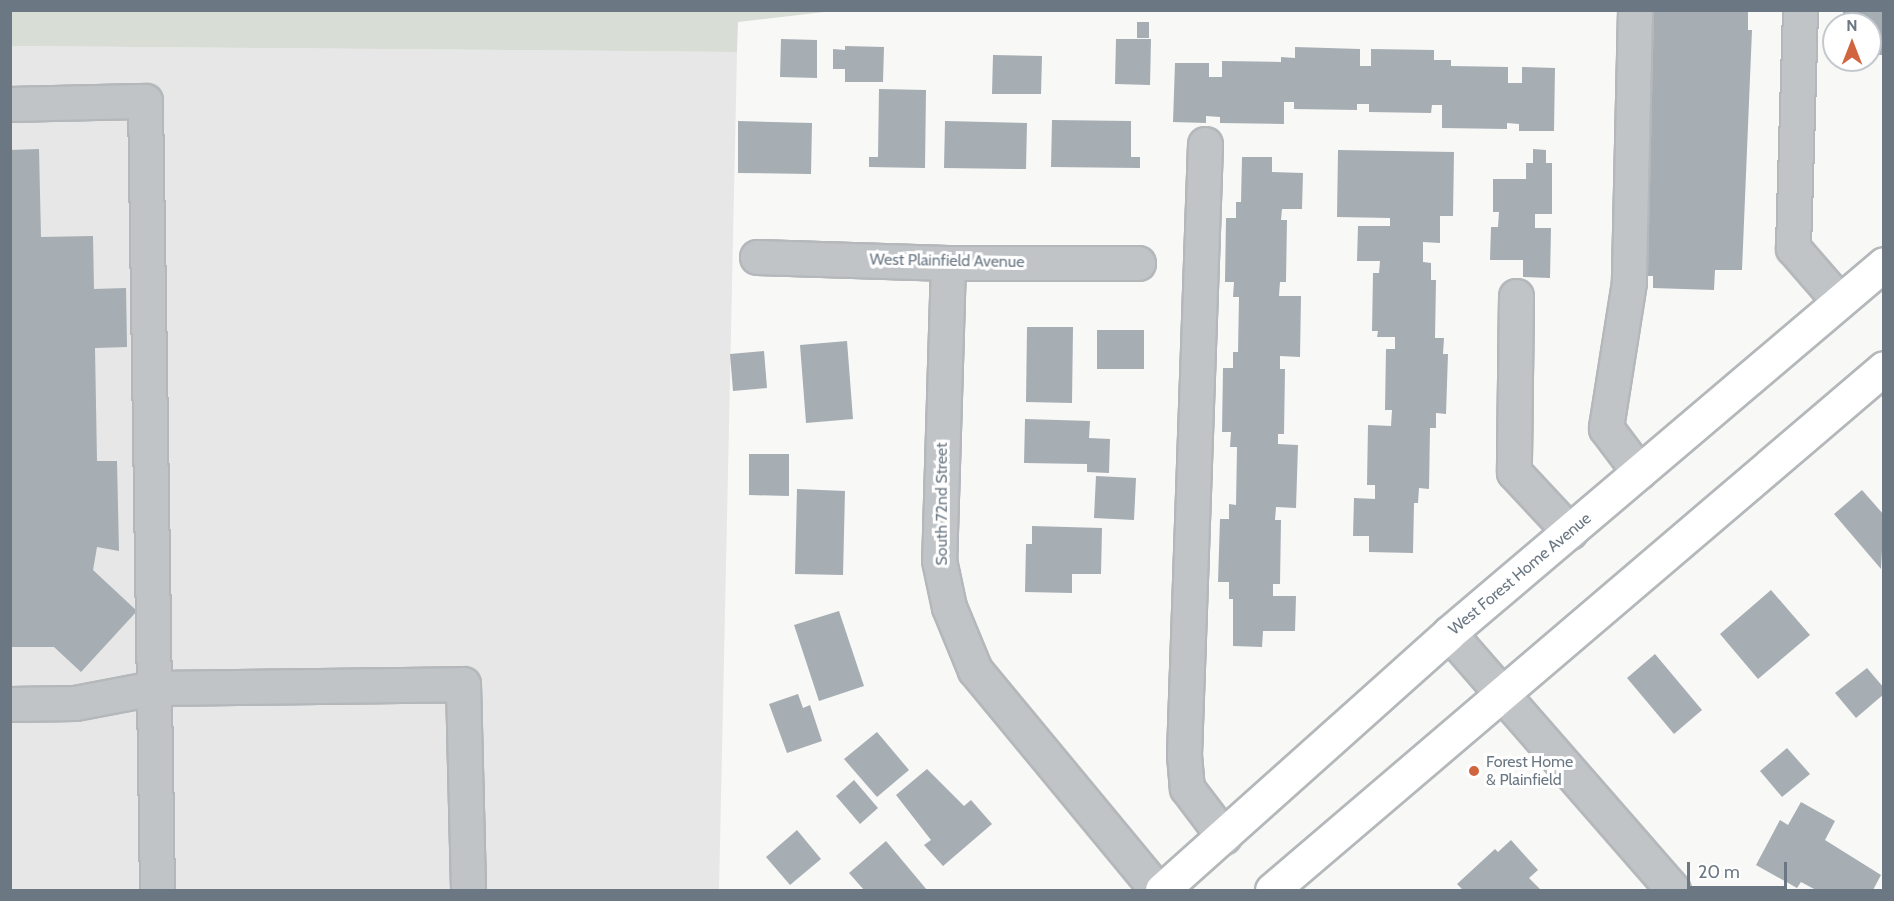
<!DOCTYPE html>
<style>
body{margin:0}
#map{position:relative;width:1894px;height:901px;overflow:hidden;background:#f8f8f6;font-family:Cabin,sans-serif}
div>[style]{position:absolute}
.built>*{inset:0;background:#e6e7e6}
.green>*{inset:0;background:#d8ddd6}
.building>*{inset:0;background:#a6adb3}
.roads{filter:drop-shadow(2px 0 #b4b8bb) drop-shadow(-2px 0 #b4b8bb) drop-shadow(0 2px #b4b8bb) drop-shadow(0 -2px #b4b8bb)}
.minor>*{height:33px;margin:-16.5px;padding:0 16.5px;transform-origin:16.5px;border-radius:16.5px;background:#c0c4c7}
.major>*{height:33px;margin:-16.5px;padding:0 16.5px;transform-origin:16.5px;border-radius:16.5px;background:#fff}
.dots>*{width:16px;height:16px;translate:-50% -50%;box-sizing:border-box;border:3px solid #fff;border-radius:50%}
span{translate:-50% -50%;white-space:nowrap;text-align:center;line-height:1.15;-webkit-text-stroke:6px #fff;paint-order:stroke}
.street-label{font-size:16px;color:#6b7884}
.poi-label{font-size:16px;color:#6b7884}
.left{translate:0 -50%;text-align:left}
.frame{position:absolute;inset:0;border:12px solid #6b7884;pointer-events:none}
.north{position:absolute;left:1822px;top:12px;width:60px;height:60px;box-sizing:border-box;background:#fff;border:2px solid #c4c9ce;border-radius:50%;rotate:0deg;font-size:16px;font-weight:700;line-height:24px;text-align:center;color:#6b7884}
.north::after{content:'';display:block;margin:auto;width:21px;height:27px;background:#d0653f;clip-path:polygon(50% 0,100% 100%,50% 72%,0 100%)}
.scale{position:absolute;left:1687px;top:862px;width:100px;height:27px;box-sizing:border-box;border:3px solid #6b7884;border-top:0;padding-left:8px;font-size:18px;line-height:21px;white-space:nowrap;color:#6b7884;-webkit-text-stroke:4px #fff;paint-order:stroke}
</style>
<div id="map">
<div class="built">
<div style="clip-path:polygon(11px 46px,737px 52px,719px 890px,11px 890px)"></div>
</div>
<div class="green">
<div style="clip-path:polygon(11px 10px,833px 10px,833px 11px,738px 22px,737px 52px,11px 46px)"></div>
</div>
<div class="building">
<div style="clip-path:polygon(1646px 10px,1748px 10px,1748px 30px,1752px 30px,1742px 270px,1715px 270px,1714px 290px,1653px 288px,1653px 276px,1640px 276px)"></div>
<div style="clip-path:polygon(1843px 10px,1884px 10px,1884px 55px,1870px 55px,1870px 24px,1843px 24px)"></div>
<div style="clip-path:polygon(1137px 22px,1149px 22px,1149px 38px,1137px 38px)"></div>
<div style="clip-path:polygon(781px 39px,817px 40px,817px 78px,780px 77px)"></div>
<div style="clip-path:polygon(1116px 39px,1151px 39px,1150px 85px,1115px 84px)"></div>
<div style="clip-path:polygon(845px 46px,884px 47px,883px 82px,845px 82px,845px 69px,833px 69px,833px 49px,845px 50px)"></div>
<div style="clip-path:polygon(1295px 47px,1360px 49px,1360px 66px,1371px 66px,1371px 49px,1434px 50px,1434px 60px,1451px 60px,1451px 66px,1508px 67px,1508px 83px,1522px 83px,1522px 67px,1555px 68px,1554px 131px,1519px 131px,1519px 124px,1507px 123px,1507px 129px,1442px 128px,1442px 105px,1432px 105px,1431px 113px,1369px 112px,1369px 104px,1357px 104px,1357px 110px,1294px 109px,1294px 102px,1284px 102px,1284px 124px,1220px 123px,1220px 117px,1206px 116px,1206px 123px,1173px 122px,1175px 63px,1209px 63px,1209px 77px,1222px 77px,1222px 61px,1281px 62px,1281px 57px,1295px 58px)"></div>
<div style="clip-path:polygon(993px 55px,1042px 56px,1041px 94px,992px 94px)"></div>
<div style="clip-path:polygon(879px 89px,926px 90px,925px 168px,869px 167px,869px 157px,878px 157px)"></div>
<div style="clip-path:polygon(1052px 120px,1131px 121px,1131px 157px,1140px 157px,1140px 168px,1051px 167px)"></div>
<div style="clip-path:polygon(738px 121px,812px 123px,811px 174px,738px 173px)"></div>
<div style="clip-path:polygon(945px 121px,1027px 123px,1026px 169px,944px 168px)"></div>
<div style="clip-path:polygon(39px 149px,41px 237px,93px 236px,94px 289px,126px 288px,127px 347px,95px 348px,97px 461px,117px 461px,119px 551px,97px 547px,93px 570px,137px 611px,81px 672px,54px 647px,10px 647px,10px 150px)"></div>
<div style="clip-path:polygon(1533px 149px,1546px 150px,1546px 163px,1552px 163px,1552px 214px,1535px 214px,1535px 228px,1551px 228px,1550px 278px,1523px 277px,1523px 260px,1490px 260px,1491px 227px,1498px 227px,1499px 212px,1493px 212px,1493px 179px,1526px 179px,1526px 163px,1533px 163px)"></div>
<div style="clip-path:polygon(1338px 150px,1454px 152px,1453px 216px,1440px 216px,1440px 243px,1423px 242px,1423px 262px,1431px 263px,1431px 280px,1436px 280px,1435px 338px,1444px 338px,1443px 354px,1448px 354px,1446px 414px,1436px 413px,1436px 428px,1430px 428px,1429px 489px,1419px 488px,1418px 503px,1414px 503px,1413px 553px,1369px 552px,1369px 536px,1353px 536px,1354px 498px,1375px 499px,1375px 485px,1367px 485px,1368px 425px,1391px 426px,1392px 410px,1385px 410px,1386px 349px,1395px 349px,1395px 337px,1377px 337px,1378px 331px,1372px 331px,1373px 273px,1379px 273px,1380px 261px,1357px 261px,1358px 226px,1390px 226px,1390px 218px,1337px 217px)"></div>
<div style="clip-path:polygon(1242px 157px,1272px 157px,1272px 172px,1303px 173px,1302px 209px,1282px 209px,1281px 220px,1287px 220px,1286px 282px,1280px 282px,1279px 296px,1301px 296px,1300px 357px,1280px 356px,1280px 369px,1285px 369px,1284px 434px,1278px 434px,1278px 444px,1298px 445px,1296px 508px,1276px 507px,1275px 520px,1281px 520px,1280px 584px,1273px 584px,1273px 596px,1296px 596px,1295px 631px,1263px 631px,1262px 647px,1233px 646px,1233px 599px,1229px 599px,1229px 582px,1218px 582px,1220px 519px,1229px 519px,1229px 504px,1236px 505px,1237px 447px,1230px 447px,1231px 432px,1222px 432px,1223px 368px,1233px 368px,1233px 352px,1238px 352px,1239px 297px,1233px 297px,1234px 282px,1225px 282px,1226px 218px,1236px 218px,1236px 202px,1241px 202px)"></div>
<div style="clip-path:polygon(1027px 327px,1073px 327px,1072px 403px,1026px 402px)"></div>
<div style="clip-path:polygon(1097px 330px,1144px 330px,1144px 369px,1097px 369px)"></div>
<div style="clip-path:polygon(847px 341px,853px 419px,806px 423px,800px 345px)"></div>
<div style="clip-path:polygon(764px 351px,767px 388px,733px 391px,730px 354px)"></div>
<div style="clip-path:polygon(1025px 419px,1090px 421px,1089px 438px,1110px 439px,1109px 473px,1087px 472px,1087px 464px,1024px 463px)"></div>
<div style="clip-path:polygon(749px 454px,789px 454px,789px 496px,749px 495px)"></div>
<div style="clip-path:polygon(1096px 476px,1136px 478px,1134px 520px,1094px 518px)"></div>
<div style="clip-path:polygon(797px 489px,845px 491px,843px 575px,795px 574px)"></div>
<div style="clip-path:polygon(1862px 490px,1884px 515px,1881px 569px,1834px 514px)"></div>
<div style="clip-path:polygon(1032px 526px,1102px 528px,1101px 574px,1072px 574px,1072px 593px,1025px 592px,1026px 544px,1032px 544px)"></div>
<div style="clip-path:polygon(1771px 590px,1810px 635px,1758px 679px,1720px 634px)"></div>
<div style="clip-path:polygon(839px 611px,864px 686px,819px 701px,794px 625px)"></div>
<div style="clip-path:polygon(1655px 654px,1702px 710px,1674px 734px,1627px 678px)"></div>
<div style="clip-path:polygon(1867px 668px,1884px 688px,1884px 694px,1856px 718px,1835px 693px)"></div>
<div style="clip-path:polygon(798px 694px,803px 708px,810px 705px,822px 741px,787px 753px,769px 704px)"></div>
<div style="clip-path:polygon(877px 732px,909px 770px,877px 797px,844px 759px)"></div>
<div style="clip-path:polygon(1787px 748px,1810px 774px,1782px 797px,1760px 771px)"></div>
<div style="clip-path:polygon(927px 769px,964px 806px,971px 800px,992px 824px,943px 866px,924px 845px,931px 840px,896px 795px)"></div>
<div style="clip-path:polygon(854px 780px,878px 808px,860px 824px,836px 796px)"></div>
<div style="clip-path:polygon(1801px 802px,1835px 821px,1825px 840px,1881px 875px,1873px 890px,1816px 890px,1801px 882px,1797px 888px,1756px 865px,1780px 820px,1788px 825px)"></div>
<div style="clip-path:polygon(797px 830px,821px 859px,790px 885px,766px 857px)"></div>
<div style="clip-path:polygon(1511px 840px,1538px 870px,1529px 878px,1541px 890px,1463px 890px,1457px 884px,1495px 849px,1498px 852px)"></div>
<div style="clip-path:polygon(886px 841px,927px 890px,864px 890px,849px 873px)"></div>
</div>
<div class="roads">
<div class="minor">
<div style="left:1635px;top:10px;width:272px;rotate:91.3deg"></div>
<div style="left:1629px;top:282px;width:148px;rotate:99deg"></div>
<div style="left:1606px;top:428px;width:55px;rotate:53.1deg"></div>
<div style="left:1800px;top:10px;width:238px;rotate:91.7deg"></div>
<div style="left:1793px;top:248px;width:70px;rotate:49deg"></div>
<div style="left:10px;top:104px;width:135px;rotate:-1.3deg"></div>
<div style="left:145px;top:101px;width:789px;rotate:89.13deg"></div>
<div style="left:1205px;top:144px;width:611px;rotate:91.97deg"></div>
<div style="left:1184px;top:755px;width:33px;rotate:85deg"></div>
<div style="left:1187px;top:788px;width:61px;rotate:52.9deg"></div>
<div style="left:757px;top:257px;width:191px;rotate:1.8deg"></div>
<div style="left:948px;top:263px;width:190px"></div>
<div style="left:948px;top:263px;width:297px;rotate:91.7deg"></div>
<div style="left:939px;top:560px;width:48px;rotate:78deg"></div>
<div style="left:949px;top:607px;width:68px;rotate:67.6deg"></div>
<div style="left:975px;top:670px;width:286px;rotate:50.4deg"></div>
<div style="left:1516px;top:296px;width:176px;rotate:90.7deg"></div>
<div style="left:1514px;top:472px;width:82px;rotate:47deg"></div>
<div style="left:1449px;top:633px;width:341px;rotate:48.9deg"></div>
<div style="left:10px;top:704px;width:65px;rotate:-0.9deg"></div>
<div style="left:75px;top:703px;width:80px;rotate:-10.8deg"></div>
<div style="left:154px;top:688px;width:309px;rotate:-0.7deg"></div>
<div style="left:463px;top:684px;width:206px;rotate:88.6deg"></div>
</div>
<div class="major">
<div style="left:1162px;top:890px;width:385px;rotate:-41.8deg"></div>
<div style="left:1449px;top:633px;width:570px;rotate:-40.31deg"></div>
<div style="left:1272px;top:890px;width:804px;rotate:-40.46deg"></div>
</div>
</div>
<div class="dots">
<div style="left:1474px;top:771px;background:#d0653f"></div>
</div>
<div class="street-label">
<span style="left:947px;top:261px;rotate:1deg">West Plainfield Avenue</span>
<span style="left:942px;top:504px;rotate:-90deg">South 72nd Street</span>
<span style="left:1520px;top:574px;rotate:-40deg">West Forest Home Avenue</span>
</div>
<div class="poi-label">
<span class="left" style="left:1486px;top:771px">Forest Home<br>&amp; Plainfield</span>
</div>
<div class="frame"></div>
<div class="north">N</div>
<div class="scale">20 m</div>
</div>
